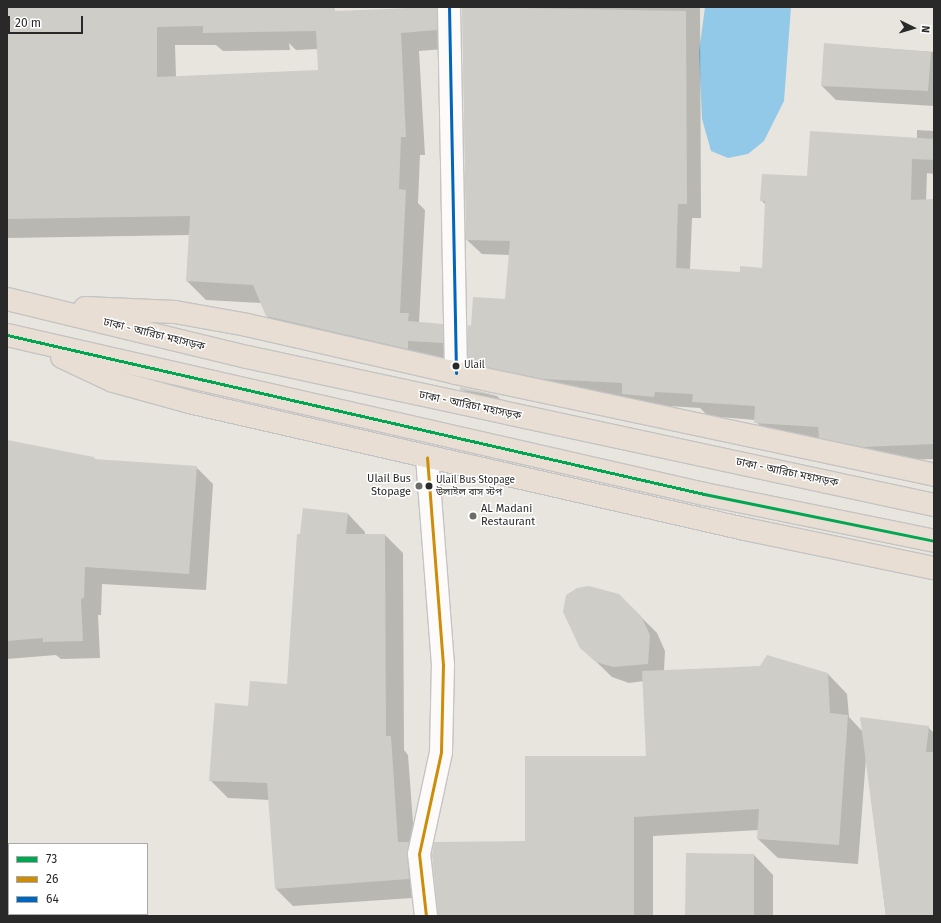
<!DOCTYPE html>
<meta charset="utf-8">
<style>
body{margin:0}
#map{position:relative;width:941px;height:923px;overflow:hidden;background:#e8e5de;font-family:"Fira Sans","Noto Sans Bengali",sans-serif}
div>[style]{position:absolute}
.water>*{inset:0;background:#92c9e9}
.shadow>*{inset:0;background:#0003}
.building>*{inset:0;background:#cecdc8}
.roads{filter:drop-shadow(1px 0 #c5c4c4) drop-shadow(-1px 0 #c5c4c4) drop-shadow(0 1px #c5c4c4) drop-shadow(0 -1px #c5c4c4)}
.minor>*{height:22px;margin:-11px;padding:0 11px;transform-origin:11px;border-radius:11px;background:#fcfbfa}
.highway>*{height:22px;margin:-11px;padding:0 11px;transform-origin:11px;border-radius:11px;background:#e8ded3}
.bus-1>*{height:3px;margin:-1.5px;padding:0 1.5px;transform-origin:1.5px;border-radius:1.5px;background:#00a651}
.bus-2>*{height:3px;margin:-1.5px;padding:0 1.5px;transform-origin:1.5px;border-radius:1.5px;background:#ce8d08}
.bus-3>*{height:3px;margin:-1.5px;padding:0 1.5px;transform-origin:1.5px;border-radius:1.5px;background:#0065bd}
.dots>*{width:11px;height:11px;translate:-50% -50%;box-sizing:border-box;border:2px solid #fff;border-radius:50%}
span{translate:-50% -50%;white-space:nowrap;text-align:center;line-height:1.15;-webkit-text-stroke:3px #fff;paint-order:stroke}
.bus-label{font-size:10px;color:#292929}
.left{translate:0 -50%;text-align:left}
.street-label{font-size:11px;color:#292929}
.poi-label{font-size:11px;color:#292929}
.right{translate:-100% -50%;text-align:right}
.frame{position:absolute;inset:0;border:8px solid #292929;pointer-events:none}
.legend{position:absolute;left:8px;top:843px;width:140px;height:72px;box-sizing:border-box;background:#fff;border:1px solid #a9a9a9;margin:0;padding:5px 7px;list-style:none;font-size:12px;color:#292929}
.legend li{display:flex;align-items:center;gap:8px;height:20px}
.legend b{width:20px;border:1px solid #a9a9a9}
.north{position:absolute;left:893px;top:8px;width:40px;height:40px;-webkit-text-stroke:3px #fff;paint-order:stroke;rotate:95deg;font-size:11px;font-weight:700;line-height:16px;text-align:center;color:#292929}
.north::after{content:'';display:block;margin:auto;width:14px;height:18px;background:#292929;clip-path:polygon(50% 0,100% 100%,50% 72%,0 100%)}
.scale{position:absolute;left:8px;top:16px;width:75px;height:18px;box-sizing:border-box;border:2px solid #292929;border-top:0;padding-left:5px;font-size:12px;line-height:14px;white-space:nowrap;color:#292929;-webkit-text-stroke:3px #fff;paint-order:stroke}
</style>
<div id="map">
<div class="water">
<div style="clip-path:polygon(705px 7px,791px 7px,784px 101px,764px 141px,748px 154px,728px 158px,711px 151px,702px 119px,699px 52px)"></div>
</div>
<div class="shadow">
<div style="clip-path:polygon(evenodd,7px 7px,273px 7px,281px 15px,439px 7px,455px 48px,419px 51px,425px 155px,420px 155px,418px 203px,425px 210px,419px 323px,442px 325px,461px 344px,461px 361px,427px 359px,286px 335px,267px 316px,261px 303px,206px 300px,187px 281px,190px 235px,7px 238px,7px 7px,289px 43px,296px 50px,318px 49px,319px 71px,176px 77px,175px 45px,216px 45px,223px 51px,290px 50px,289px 43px)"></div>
<div style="clip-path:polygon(463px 7px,700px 7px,701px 218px,692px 218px,690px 270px,741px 273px,763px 269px,766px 205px,761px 200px,808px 177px,917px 139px,917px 130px,934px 131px,934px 174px,927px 173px,926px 201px,934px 200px,934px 459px,879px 461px,769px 437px,755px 420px,708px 416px,700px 408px,669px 406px,669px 411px,637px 409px,625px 397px,561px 393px,484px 377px,469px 362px,472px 327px,506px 300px,510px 255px,482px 254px,467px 240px)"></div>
<div style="clip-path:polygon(825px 44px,934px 52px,934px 106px,836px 100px,822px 86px)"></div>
<div style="clip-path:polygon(461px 388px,497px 396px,506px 405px,471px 400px)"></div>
<div style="clip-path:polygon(7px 441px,94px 458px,96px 460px,196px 467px,213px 484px,206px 590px,102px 584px,101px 615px,98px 615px,100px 658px,61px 659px,56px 655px,7px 659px)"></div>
<div style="clip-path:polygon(348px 514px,365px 532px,365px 535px,385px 535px,403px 553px,404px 750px,408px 755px,415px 850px,427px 897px,293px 906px,276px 889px,270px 800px,228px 798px,210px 780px,249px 707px,288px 685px,301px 535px)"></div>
<div style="clip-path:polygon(619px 595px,657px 633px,665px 651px,664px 671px,828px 674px,847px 694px,849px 717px,863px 732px,928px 727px,934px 733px,934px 916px,886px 916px,866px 758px,858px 864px,778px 858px,758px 839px,759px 830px,653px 836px,653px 916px,439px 916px,526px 842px,647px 757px,644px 681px,629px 683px,612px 677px,581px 647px)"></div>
<div style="clip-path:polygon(754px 855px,773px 875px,773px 916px,686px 916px)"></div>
</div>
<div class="building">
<div style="clip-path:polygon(evenodd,7px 7px,335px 7px,335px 11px,437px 7px,437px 30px,401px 33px,406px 137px,401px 137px,399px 189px,406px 190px,400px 313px,409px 313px,408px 321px,443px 324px,443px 343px,408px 341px,408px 349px,266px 316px,253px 285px,186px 281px,190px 216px,7px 219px,7px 7px,203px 26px,203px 33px,316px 31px,318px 70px,157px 77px,157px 27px,203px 26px)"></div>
<div style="clip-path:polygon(462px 7px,686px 11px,687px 204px,678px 204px,676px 268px,740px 272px,740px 266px,762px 268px,765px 201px,760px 201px,762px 174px,807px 176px,810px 131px,934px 139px,934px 160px,912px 159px,911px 200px,934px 199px,934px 444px,864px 447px,819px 438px,818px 427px,754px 423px,755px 406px,692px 402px,693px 394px,655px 392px,654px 397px,622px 394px,622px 383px,543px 379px,468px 363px,468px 325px,471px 326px,473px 297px,505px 299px,510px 241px,466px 240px)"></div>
<div style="clip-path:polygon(824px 43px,931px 52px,928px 91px,821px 86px)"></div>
<div style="clip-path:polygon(460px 387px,497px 395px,460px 390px)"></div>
<div style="clip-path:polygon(7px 440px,94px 457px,94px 459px,197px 466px,189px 574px,85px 567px,84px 598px,81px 599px,83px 641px,43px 642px,43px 638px,7px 641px)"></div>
<div style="clip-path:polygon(303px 508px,348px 513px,346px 534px,385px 534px,386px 736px,391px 736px,398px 842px,409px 842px,407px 855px,409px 879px,275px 889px,267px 783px,209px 781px,215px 703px,248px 706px,250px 681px,287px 684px,297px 534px,300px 534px)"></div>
<div style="clip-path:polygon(589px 586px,619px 594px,641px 616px,650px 635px,648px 664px,613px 667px,596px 662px,580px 648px,563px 612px,566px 595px,577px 588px)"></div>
<div style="clip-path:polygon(767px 655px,828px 673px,830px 713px,848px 715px,839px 845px,757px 839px,759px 809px,634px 817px,634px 916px,438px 916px,432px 855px,434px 842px,525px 841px,525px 756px,646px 756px,642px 671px,760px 666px)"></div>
<div style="clip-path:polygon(860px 717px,929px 726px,926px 752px,934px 752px,934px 916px,886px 916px)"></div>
<div style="clip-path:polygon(686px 853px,754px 854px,754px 916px,685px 916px)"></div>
</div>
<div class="roads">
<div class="minor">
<div style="left:449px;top:7px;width:366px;rotate:88.9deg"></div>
<div style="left:426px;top:916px;width:62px;rotate:-96.4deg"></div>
<div style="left:419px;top:854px;width:104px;rotate:-77.8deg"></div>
<div style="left:441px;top:752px;width:87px;rotate:-88.7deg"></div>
<div style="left:443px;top:665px;width:208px;rotate:-94.4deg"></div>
</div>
<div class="highway">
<div style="left:7px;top:299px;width:247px;rotate:13.6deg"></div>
<div style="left:247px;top:357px;width:703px;rotate:12.16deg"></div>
<div style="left:85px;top:308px;width:90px;rotate:2.5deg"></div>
<div style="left:175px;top:312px;width:73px;rotate:10.2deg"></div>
<div style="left:247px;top:325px;width:214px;rotate:12.9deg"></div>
<div style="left:456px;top:373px;width:489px;rotate:12deg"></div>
<div style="left:7px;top:335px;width:715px;rotate:12.85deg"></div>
<div style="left:704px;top:494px;width:235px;rotate:11.5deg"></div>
<div style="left:62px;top:357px;width:56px;rotate:25.2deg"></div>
<div style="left:113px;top:381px;width:79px;rotate:15.4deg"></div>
<div style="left:189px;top:402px;width:570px;rotate:12.87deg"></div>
<div style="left:745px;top:529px;width:193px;rotate:11.7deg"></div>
</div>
</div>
<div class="bus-1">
<div style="left:7px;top:335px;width:715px;rotate:12.85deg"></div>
<div style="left:704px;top:494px;width:235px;rotate:11.5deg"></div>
</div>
<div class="bus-2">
<div style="left:426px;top:916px;width:62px;rotate:-96.4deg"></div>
<div style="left:419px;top:854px;width:104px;rotate:-77.8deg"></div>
<div style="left:441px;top:752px;width:87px;rotate:-88.7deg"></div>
<div style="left:443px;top:665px;width:208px;rotate:-94.4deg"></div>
</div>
<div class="bus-3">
<div style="left:449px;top:7px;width:366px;rotate:88.9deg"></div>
</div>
<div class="dots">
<div style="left:456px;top:366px;background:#292929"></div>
<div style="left:419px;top:486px;background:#6c6b68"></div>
<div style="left:429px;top:486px;background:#292929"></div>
<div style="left:473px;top:516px;background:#6c6b68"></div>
</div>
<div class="bus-label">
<span class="left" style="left:464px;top:366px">Ulail</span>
<span class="left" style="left:436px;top:486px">Ulail Bus Stopage<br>উলাইল বাস স্টপ</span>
</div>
<div class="street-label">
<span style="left:154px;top:335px;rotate:14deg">ঢাকা - আরিচা মহাসড়ক</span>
<span style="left:470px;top:406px;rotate:12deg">ঢাকা - আরিচা মহাসড়ক</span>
<span style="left:787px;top:473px;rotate:12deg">ঢাকা - আরিচা মহাসড়ক</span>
</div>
<div class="poi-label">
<span class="right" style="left:411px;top:486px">Ulail Bus<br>Stopage</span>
<span class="left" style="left:481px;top:516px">AL Madani<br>Restaurant</span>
</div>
<div class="frame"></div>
<ul class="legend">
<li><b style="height:5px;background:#00a651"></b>73</li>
<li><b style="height:5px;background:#ce8d08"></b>26</li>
<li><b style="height:5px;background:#0065bd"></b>64</li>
</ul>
<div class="north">N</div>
<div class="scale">20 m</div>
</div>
